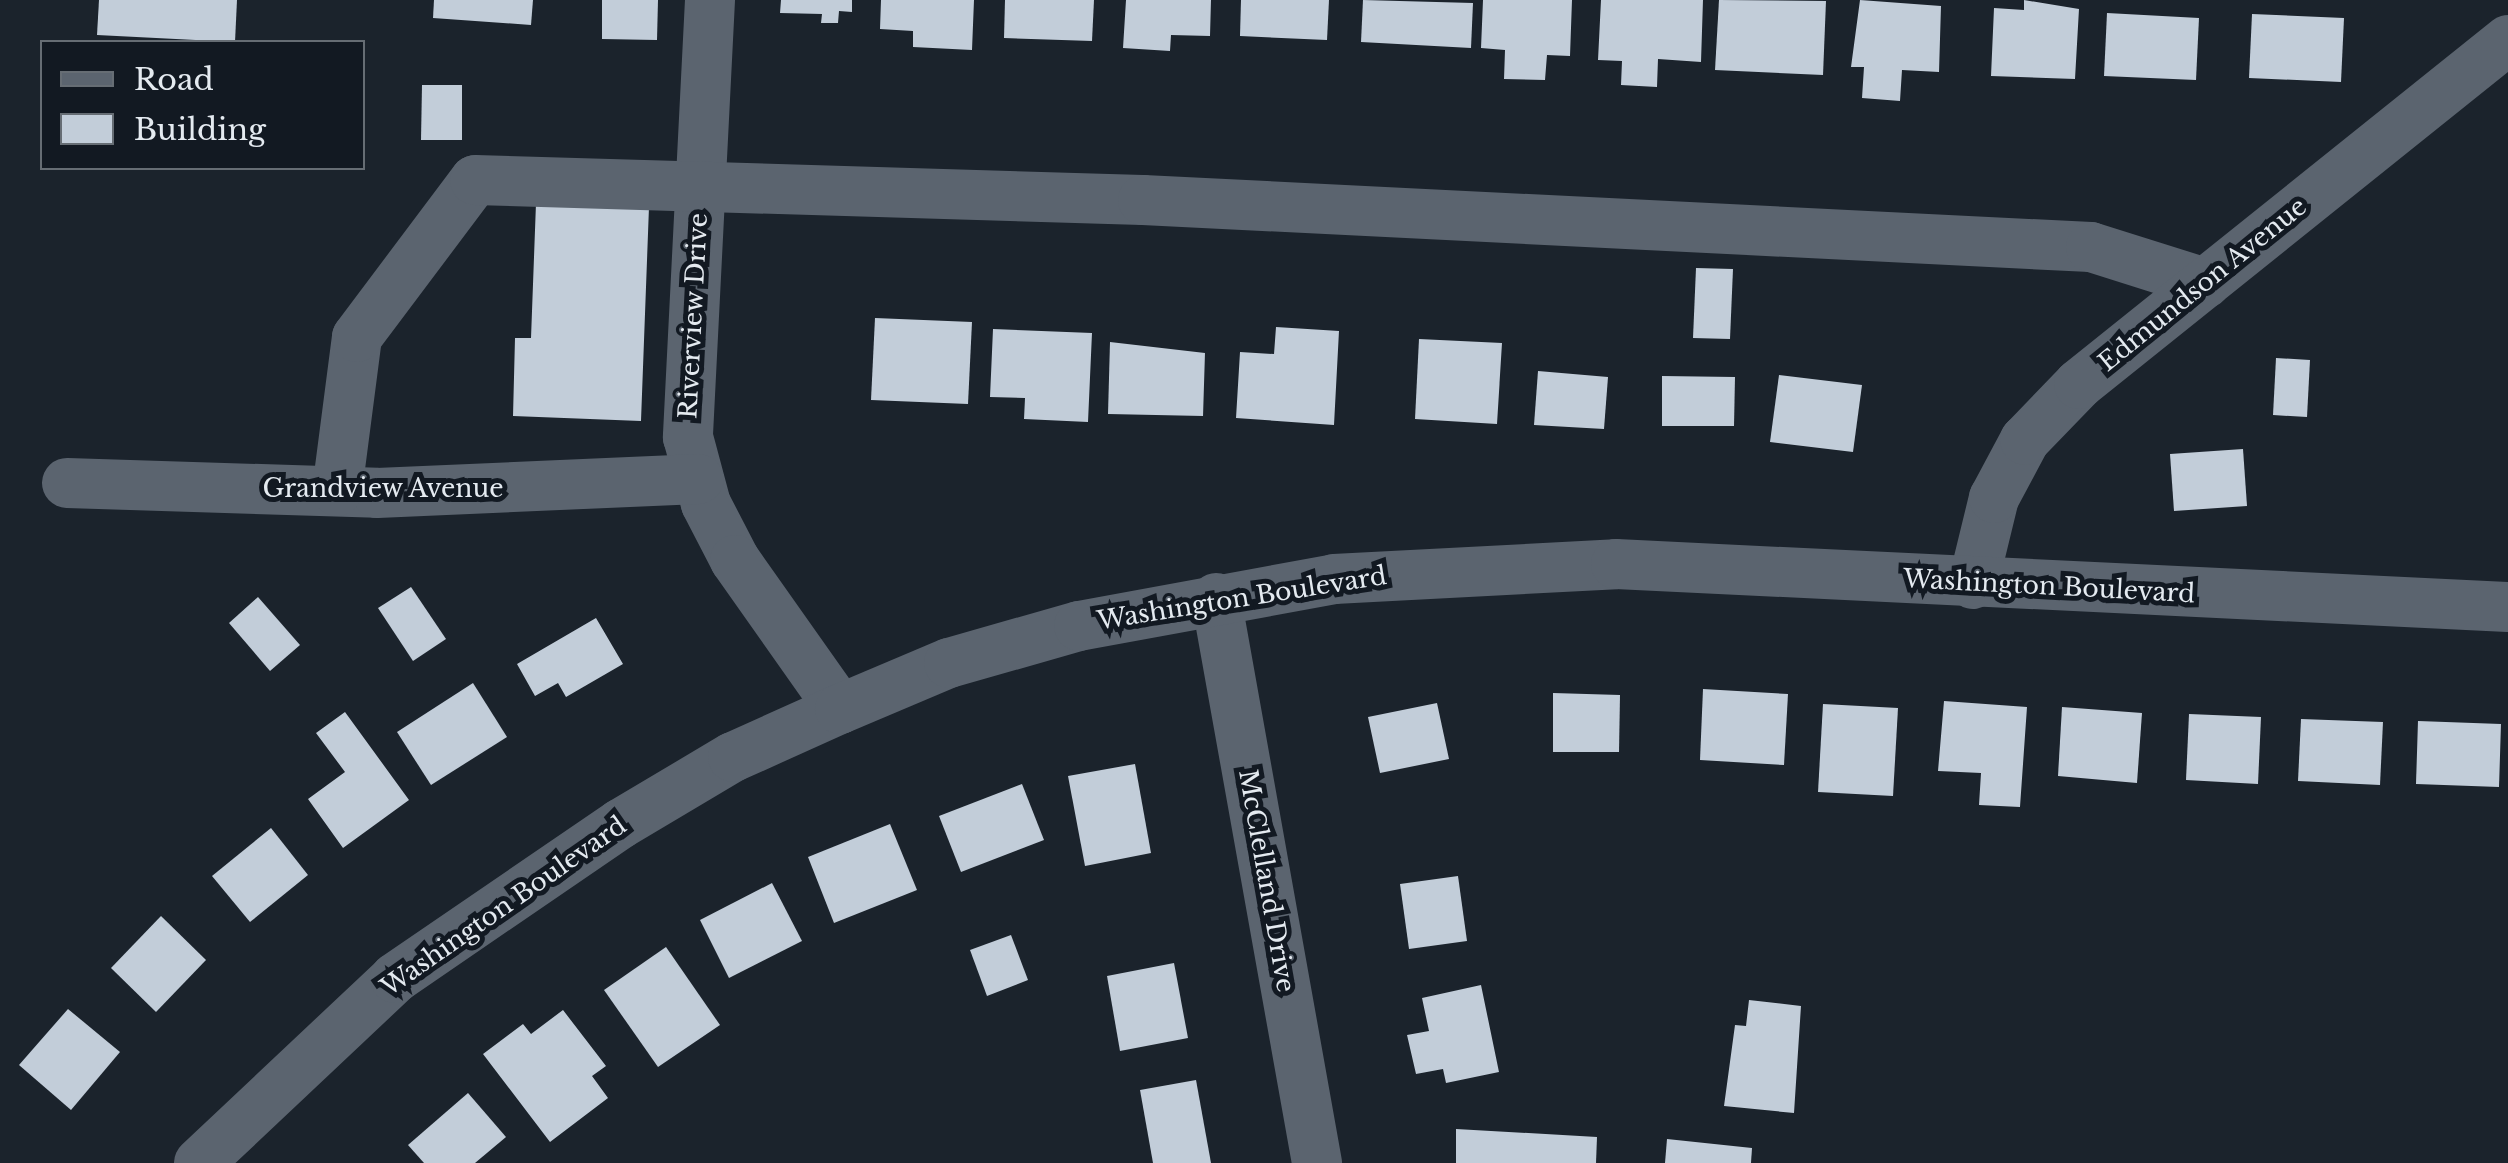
<!DOCTYPE html>
<style>
body{margin:0}
#map{position:relative;width:2508px;height:1163px;overflow:hidden;background:#1b232c;font-family:"Libre Baskerville",serif}
div>[style]{position:absolute}
.building>*{inset:0;background:#c2cdd9}
.minor>*{height:50px;margin:-25px;padding:0 25px;transform-origin:25px;border-radius:25px;background:#5b646f}
span{translate:-50% -50%;white-space:nowrap;text-align:center;line-height:1.15;-webkit-text-stroke:10px #121922;paint-order:stroke}
.street-label{font-size:25px;color:#e4eaf0}
.legend{position:absolute;left:40px;top:40px;width:325px;height:130px;box-sizing:border-box;background:#121922;border:2px solid #666d74;margin:0;padding:12px 18px;list-style:none;font-size:30px;color:#e4eaf0}
.legend li{display:flex;align-items:center;gap:20px;height:50px}
.legend b{width:50px;border:2px solid #666d74}
</style>
<div id="map">
<div class="building">
<div style="clip-path:polygon(99px 0,237px 0,235px 42px,97px 35px)"></div>
<div style="clip-path:polygon(434px 0,533px 0,531px 25px,433px 18px)"></div>
<div style="clip-path:polygon(602px 0,658px 0,657px 40px,602px 39px)"></div>
<div style="clip-path:polygon(781px 0,852px 0,852px 12px,839px 11px,838px 23px,821px 23px,822px 14px,780px 13px)"></div>
<div style="clip-path:polygon(881px 0,974px 0,972px 50px,913px 47px,913px 31px,880px 29px)"></div>
<div style="clip-path:polygon(1005px 0,1094px 0,1092px 41px,1004px 38px)"></div>
<div style="clip-path:polygon(1126px 0,1211px 0,1210px 36px,1171px 35px,1170px 51px,1123px 48px)"></div>
<div style="clip-path:polygon(1241px 0,1329px 0,1327px 40px,1240px 36px)"></div>
<div style="clip-path:polygon(1363px 0,1473px 3px,1471px 48px,1361px 42px)"></div>
<div style="clip-path:polygon(1483px 0,1572px 0,1570px 56px,1547px 55px,1545px 80px,1504px 79px,1505px 50px,1481px 48px)"></div>
<div style="clip-path:polygon(1601px 0,1703px 0,1701px 62px,1658px 59px,1657px 87px,1621px 85px,1622px 61px,1598px 60px)"></div>
<div style="clip-path:polygon(1719px 0,1826px 1px,1823px 75px,1715px 70px)"></div>
<div style="clip-path:polygon(1860px 0,1941px 6px,1939px 72px,1902px 70px,1900px 101px,1862px 98px,1864px 67px,1851px 67px)"></div>
<div style="clip-path:polygon(2024px 0,2079px 9px,2075px 79px,1991px 76px,1994px 8px,2024px 10px)"></div>
<div style="clip-path:polygon(2107px 13px,2199px 18px,2196px 80px,2104px 76px)"></div>
<div style="clip-path:polygon(2252px 14px,2344px 18px,2341px 82px,2249px 78px)"></div>
<div style="clip-path:polygon(422px 85px,462px 85px,462px 140px,421px 140px)"></div>
<div style="clip-path:polygon(536px 203px,649px 207px,641px 421px,513px 416px,515px 338px,531px 338px)"></div>
<div style="clip-path:polygon(1696px 268px,1733px 269px,1730px 339px,1693px 338px)"></div>
<div style="clip-path:polygon(875px 318px,972px 322px,968px 404px,871px 400px)"></div>
<div style="clip-path:polygon(1276px 327px,1339px 331px,1334px 425px,1236px 418px,1240px 352px,1274px 354px)"></div>
<div style="clip-path:polygon(993px 329px,1092px 333px,1088px 422px,1024px 419px,1025px 398px,990px 397px)"></div>
<div style="clip-path:polygon(1419px 339px,1502px 343px,1497px 424px,1415px 419px)"></div>
<div style="clip-path:polygon(1110px 342px,1205px 353px,1203px 416px,1108px 414px)"></div>
<div style="clip-path:polygon(2276px 358px,2310px 360px,2307px 417px,2273px 415px)"></div>
<div style="clip-path:polygon(1538px 371px,1608px 377px,1604px 429px,1534px 425px)"></div>
<div style="clip-path:polygon(1779px 375px,1862px 385px,1853px 452px,1770px 442px)"></div>
<div style="clip-path:polygon(1662px 376px,1735px 377px,1734px 426px,1662px 426px)"></div>
<div style="clip-path:polygon(2243px 449px,2247px 506px,2174px 511px,2170px 454px)"></div>
<div style="clip-path:polygon(411px 587px,446px 639px,413px 661px,378px 608px)"></div>
<div style="clip-path:polygon(258px 597px,300px 645px,270px 671px,229px 623px)"></div>
<div style="clip-path:polygon(596px 618px,623px 664px,566px 697px,558px 683px,535px 696px,517px 664px)"></div>
<div style="clip-path:polygon(473px 683px,507px 737px,431px 785px,397px 732px)"></div>
<div style="clip-path:polygon(1703px 689px,1788px 694px,1784px 765px,1700px 760px)"></div>
<div style="clip-path:polygon(1553px 693px,1620px 695px,1619px 752px,1553px 752px)"></div>
<div style="clip-path:polygon(1944px 701px,2027px 707px,2020px 807px,1979px 805px,1981px 773px,1938px 771px)"></div>
<div style="clip-path:polygon(1437px 703px,1449px 759px,1380px 773px,1368px 717px)"></div>
<div style="clip-path:polygon(1823px 704px,1898px 708px,1893px 796px,1818px 792px)"></div>
<div style="clip-path:polygon(2062px 707px,2142px 713px,2137px 783px,2058px 776px)"></div>
<div style="clip-path:polygon(345px 712px,409px 800px,343px 848px,308px 799px,345px 772px,316px 733px)"></div>
<div style="clip-path:polygon(2189px 714px,2261px 717px,2258px 784px,2186px 780px)"></div>
<div style="clip-path:polygon(2301px 719px,2383px 722px,2380px 785px,2298px 781px)"></div>
<div style="clip-path:polygon(2418px 721px,2501px 724px,2499px 787px,2416px 784px)"></div>
<div style="clip-path:polygon(1135px 764px,1151px 853px,1085px 866px,1068px 776px)"></div>
<div style="clip-path:polygon(1022px 784px,1044px 840px,961px 872px,939px 816px)"></div>
<div style="clip-path:polygon(890px 824px,917px 890px,834px 923px,808px 857px)"></div>
<div style="clip-path:polygon(271px 828px,308px 875px,250px 922px,212px 876px)"></div>
<div style="clip-path:polygon(1458px 876px,1467px 941px,1409px 949px,1400px 884px)"></div>
<div style="clip-path:polygon(772px 883px,802px 941px,729px 978px,700px 920px)"></div>
<div style="clip-path:polygon(161px 916px,206px 960px,156px 1012px,111px 968px)"></div>
<div style="clip-path:polygon(1011px 935px,1028px 980px,987px 996px,970px 950px)"></div>
<div style="clip-path:polygon(666px 947px,720px 1025px,658px 1067px,604px 990px)"></div>
<div style="clip-path:polygon(1174px 963px,1188px 1038px,1120px 1051px,1107px 976px)"></div>
<div style="clip-path:polygon(1481px 985px,1499px 1072px,1446px 1083px,1443px 1069px,1416px 1074px,1407px 1035px,1429px 1031px,1422px 998px)"></div>
<div style="clip-path:polygon(1749px 1000px,1801px 1006px,1794px 1113px,1724px 1106px,1735px 1025px,1746px 1026px)"></div>
<div style="clip-path:polygon(68px 1009px,120px 1052px,71px 1110px,19px 1065px)"></div>
<div style="clip-path:polygon(563px 1010px,606px 1066px,592px 1076px,608px 1098px,550px 1142px,483px 1054px,523px 1024px,531px 1034px)"></div>
<div style="clip-path:polygon(1196px 1080px,1211px 1163px,1153px 1163px,1140px 1090px)"></div>
<div style="clip-path:polygon(468px 1093px,506px 1137px,475px 1163px,424px 1163px,408px 1145px)"></div>
<div style="clip-path:polygon(1456px 1129px,1597px 1137px,1596px 1163px,1456px 1163px)"></div>
<div style="clip-path:polygon(1667px 1139px,1752px 1148px,1751px 1163px,1665px 1163px)"></div>
</div>
<div class="minor">
<div style="left:710px;top:0;width:438px;rotate:92.9deg"></div>
<div style="left:688px;top:437px;width:69px;rotate:75deg"></div>
<div style="left:706px;top:504px;width:63px;rotate:62.6deg"></div>
<div style="left:735px;top:560px;width:182px;rotate:54.8deg"></div>
<div style="left:67px;top:483px;width:310px;rotate:1.8deg"></div>
<div style="left:377px;top:493px;width:322px;rotate:-2.5deg"></div>
<div style="left:337px;top:491px;width:155px;rotate:-82.6deg"></div>
<div style="left:357px;top:337px;width:196px;rotate:-53.1deg"></div>
<div style="left:475px;top:180px;width:668px;rotate:1.71deg"></div>
<div style="left:1143px;top:200px;width:949px;rotate:2.84deg"></div>
<div style="left:2091px;top:247px;width:120px;rotate:17.5deg"></div>
<div style="left:1973px;top:584px;width:89px;rotate:-76.3deg"></div>
<div style="left:1994px;top:498px;width:66px;rotate:-61.9deg"></div>
<div style="left:2025px;top:440px;width:78px;rotate:-46deg"></div>
<div style="left:2079px;top:384px;width:550px;rotate:-38.72deg"></div>
<div style="left:1216px;top:598px;width:574px;rotate:79.86deg"></div>
<div style="left:199px;top:1163px;width:270px;rotate:-43.3deg"></div>
<div style="left:395px;top:978px;width:273px;rotate:-34.4deg"></div>
<div style="left:620px;top:824px;width:131px;rotate:-30.7deg"></div>
<div style="left:733px;top:757px;width:117px;rotate:-24.2deg"></div>
<div style="left:840px;top:709px;width:118px;rotate:-22.9deg"></div>
<div style="left:949px;top:663px;width:135px;rotate:-15.9deg"></div>
<div style="left:1079px;top:626px;width:259px;rotate:-10.4deg"></div>
<div style="left:1334px;top:579px;width:282px;rotate:-3deg"></div>
<div style="left:1616px;top:564px;width:893px;rotate:2.76deg"></div>
</div>
<div class="street-label">
<span style="left:2203px;top:285px;rotate:-39deg">Edmundson Avenue</span>
<span style="left:694px;top:316px;rotate:-87deg">Riverview Drive</span>
<span style="left:383px;top:489px">Grandview Avenue</span>
<span style="left:2049px;top:587px;rotate:3deg">Washington Boulevard</span>
<span style="left:1242px;top:599px;rotate:-9deg">Washington Boulevard</span>
<span style="left:1266px;top:881px;rotate:80deg">McClelland Drive</span>
<span style="left:504px;top:907px;rotate:-35deg">Washington Boulevard</span>
</div>
<ul class="legend">
<li><b style="height:12px;background:#5b646f"></b>Road</li>
<li><b style="height:28px;background:#c2cdd9"></b>Building</li>
</ul>
</div>
